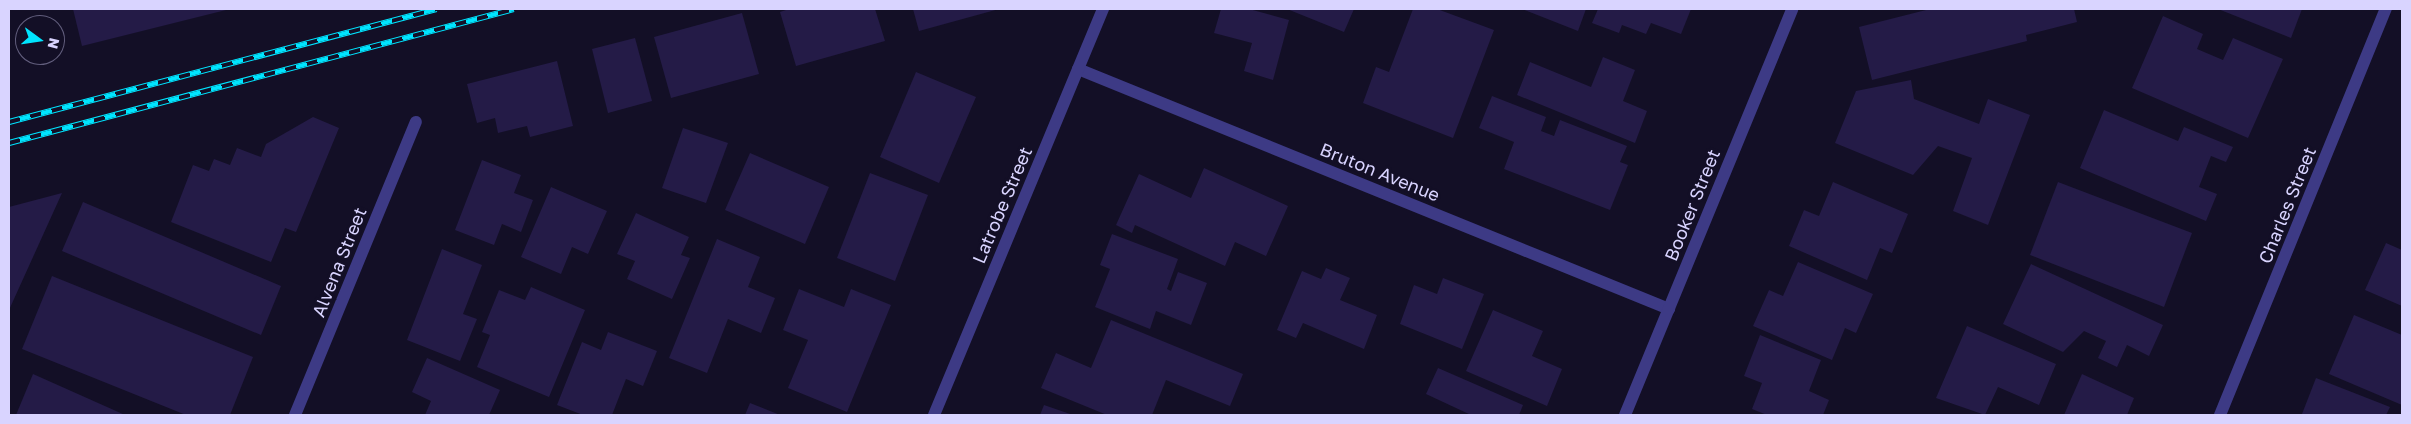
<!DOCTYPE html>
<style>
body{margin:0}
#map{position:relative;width:2411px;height:424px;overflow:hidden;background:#130f26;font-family:"Golos Text",sans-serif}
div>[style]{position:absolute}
.building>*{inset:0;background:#241b47}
.minor>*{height:12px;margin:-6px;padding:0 6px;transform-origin:6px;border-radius:6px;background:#3d3a85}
.tertiary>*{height:12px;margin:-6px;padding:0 6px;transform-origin:6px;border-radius:6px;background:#3d3a85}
.rail>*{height:5.5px;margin-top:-2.75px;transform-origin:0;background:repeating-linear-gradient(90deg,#130f26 0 11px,#00e5ff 0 22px);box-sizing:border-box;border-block:1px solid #00e5ff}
span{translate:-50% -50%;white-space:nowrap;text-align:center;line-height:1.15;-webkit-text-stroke:5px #130f26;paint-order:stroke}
.street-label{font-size:18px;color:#d9d4ff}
.frame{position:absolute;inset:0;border:10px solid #d9d4ff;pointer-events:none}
.north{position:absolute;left:15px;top:15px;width:50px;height:50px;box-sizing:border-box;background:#130f26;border:1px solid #625e7d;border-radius:50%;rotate:104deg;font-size:14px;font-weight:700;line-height:20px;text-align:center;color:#d9d4ff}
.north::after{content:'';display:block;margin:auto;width:18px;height:22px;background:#00e5ff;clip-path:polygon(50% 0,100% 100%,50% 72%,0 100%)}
</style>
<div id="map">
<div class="building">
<div style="clip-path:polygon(73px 9px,230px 9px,82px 46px)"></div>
<div style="clip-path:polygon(789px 9px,875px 9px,885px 41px,796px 66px,780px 12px)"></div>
<div style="clip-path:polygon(913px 9px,999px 9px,919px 31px)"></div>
<div style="clip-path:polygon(1221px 9px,1249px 9px,1289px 20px,1273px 80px,1244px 71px,1252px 43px,1214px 33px)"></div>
<div style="clip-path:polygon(1287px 9px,1354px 9px,1344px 32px)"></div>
<div style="clip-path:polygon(1413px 9px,1437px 9px,1494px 30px,1453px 138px,1363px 103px,1376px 67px,1389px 72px)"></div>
<div style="clip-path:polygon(1522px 9px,1586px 9px,1578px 31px)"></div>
<div style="clip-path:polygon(1598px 9px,1691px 9px,1681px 34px,1651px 23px,1646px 34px,1622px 25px,1619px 33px,1592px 23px)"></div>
<div style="clip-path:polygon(1930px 9px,2074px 9px,2077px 22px,2026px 35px,2027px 41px,1872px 80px,1859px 27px)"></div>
<div style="clip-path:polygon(2218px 9px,2302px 9px,2291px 38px)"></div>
<div style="clip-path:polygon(742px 13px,759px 74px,671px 98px,654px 37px)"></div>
<div style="clip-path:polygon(2163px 16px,2203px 34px,2197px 49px,2223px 60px,2233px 38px,2283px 59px,2248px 138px,2132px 88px)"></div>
<div style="clip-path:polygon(635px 38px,652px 101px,608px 113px,592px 49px)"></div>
<div style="clip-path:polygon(1603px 57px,1635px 70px,1623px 101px,1647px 111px,1635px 143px,1517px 95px,1530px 62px,1591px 87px)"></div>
<div style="clip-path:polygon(557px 61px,573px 126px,530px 137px,527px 126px,498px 133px,495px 118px,477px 123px,467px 84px)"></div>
<div style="clip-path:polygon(916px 72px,976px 97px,939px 183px,880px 157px)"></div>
<div style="clip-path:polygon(1911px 80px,1914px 99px,1979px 124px,1988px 99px,2030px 115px,1988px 225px,1953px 211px,1972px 158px,1938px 146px,1913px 175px,1835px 143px,1856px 91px)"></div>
<div style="clip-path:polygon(1492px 96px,1546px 117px,1541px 131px,1554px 136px,1560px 120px,1627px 146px,1620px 162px,1628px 165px,1610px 210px,1504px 169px,1514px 142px,1479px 128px)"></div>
<div style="clip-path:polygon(2104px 110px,2178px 141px,2184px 127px,2233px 147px,2226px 162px,2211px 156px,2199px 187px,2217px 194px,2206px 221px,2080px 168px)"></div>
<div style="clip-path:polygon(313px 117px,339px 128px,296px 232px,285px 228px,271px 262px,171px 222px,193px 165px,209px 171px,214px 159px,230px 165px,237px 148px,261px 157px,266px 144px)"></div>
<div style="clip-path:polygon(683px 128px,728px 143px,706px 203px,662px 188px)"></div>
<div style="clip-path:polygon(750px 153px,829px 187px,805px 244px,725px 210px)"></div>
<div style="clip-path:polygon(482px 160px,521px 175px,514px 193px,533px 200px,521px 232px,502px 224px,494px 245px,455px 230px)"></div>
<div style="clip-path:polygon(1204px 168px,1288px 206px,1266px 256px,1235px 242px,1225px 266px,1135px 225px,1132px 233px,1116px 225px,1139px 174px,1191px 198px)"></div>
<div style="clip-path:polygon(870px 173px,928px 195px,895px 281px,837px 258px)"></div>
<div style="clip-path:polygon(1833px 182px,1908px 214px,1892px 253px,1880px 248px,1867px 280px,1789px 246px,1804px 210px,1819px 216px)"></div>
<div style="clip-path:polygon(2058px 182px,2192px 233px,2164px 307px,2030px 255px)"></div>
<div style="clip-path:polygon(551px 187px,607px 211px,588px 254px,572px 247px,561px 274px,521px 257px)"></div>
<div style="clip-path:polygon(62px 193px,9px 310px,9px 207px)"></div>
<div style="clip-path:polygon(83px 202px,281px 286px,261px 335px,62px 251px)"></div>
<div style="clip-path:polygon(636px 213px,689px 237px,681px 255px,690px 258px,672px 299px,627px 279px,635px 261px,617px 254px)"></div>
<div style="clip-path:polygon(1112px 234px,1178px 259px,1167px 289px,1171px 291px,1178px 272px,1207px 283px,1191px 325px,1156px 311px,1150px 329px,1095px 307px,1110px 269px,1100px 265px)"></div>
<div style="clip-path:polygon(717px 239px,760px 257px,748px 287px,775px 298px,761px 333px,728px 319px,707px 373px,669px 358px)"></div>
<div style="clip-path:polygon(2386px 243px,2402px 250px,2402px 306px,2365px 290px)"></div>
<div style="clip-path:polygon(442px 249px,482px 265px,463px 314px,477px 319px,460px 361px,407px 340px)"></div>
<div style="clip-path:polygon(1798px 262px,1873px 294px,1856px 333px,1845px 328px,1832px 360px,1753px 326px,1769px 290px,1783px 296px)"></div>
<div style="clip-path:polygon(2031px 264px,2163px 325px,2149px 356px,2127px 345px,2117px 367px,2098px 358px,2106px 341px,2084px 331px,2063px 352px,2003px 324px)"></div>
<div style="clip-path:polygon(1326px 268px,1350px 278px,1340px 300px,1377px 315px,1364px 349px,1303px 323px,1296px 338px,1277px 330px,1302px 271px,1321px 279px)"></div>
<div style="clip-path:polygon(52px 276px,253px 357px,230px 415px,186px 415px,22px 349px)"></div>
<div style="clip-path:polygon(1443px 278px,1484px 294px,1462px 349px,1400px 324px,1414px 285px,1437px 294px)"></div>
<div style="clip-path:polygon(531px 287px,585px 310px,549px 397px,477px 367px,490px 335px,482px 332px,499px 290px,525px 300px)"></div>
<div style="clip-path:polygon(799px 289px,844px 307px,851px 289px,891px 305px,847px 412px,788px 388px,808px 340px,783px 330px)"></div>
<div style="clip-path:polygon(1493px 310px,1543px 331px,1532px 356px,1562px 369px,1547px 406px,1466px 371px)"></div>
<div style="clip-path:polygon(2354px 315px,2402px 335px,2402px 405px,2329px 374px)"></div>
<div style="clip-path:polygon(1111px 320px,1243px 374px,1230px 406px,1166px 380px,1152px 415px,1107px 415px,1041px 388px,1056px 353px,1091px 368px)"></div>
<div style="clip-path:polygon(1967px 326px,2056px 364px,2039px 405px,1998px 387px,1985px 415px,1936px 398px)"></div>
<div style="clip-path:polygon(608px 332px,657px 351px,643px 386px,626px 379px,612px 415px,583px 415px,557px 405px,582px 342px,601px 350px)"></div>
<div style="clip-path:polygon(1760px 335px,1821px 360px,1809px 391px,1829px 400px,1823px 415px,1767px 415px,1752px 409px,1762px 383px,1744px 376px)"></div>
<div style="clip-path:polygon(427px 358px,500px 390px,489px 415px,425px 415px,431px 401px,412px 392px)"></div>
<div style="clip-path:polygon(1438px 368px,1523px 405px,1519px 415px,1471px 415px,1426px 394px)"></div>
<div style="clip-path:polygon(33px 374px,125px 415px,16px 415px)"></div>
<div style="clip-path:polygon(2082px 374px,2134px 398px,2127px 415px,2064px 415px)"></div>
<div style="clip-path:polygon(2316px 378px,2390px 407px,2386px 415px,2302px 414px)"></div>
<div style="clip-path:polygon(750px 403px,780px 415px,745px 415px)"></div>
<div style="clip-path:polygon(1044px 405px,1073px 415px,1040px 415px)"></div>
</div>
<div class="minor">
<div style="left:1078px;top:69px;width:638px;rotate:22.1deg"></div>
<div style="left:295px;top:415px;width:317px;rotate:-67.6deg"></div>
<div style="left:1625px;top:415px;width:439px;rotate:-67.6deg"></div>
<div style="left:2220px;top:415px;width:439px;rotate:-67.8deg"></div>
</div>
<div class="tertiary">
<div style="left:934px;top:415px;width:440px;rotate:-67.4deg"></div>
</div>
<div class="rail">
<div style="left:9px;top:122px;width:442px;rotate:-14.8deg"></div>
<div style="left:9px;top:143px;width:522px;rotate:-14.86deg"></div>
</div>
<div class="street-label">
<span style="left:1380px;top:172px;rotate:22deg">Bruton Avenue</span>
<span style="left:1002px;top:205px;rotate:-67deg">Latrobe Street</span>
<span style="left:1692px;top:205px;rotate:-68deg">Booker Street</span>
<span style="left:2287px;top:205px;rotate:-68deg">Charles Street</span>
<span style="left:339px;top:262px;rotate:-68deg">Alvena Street</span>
</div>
<div class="frame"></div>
<div class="north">N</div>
</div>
